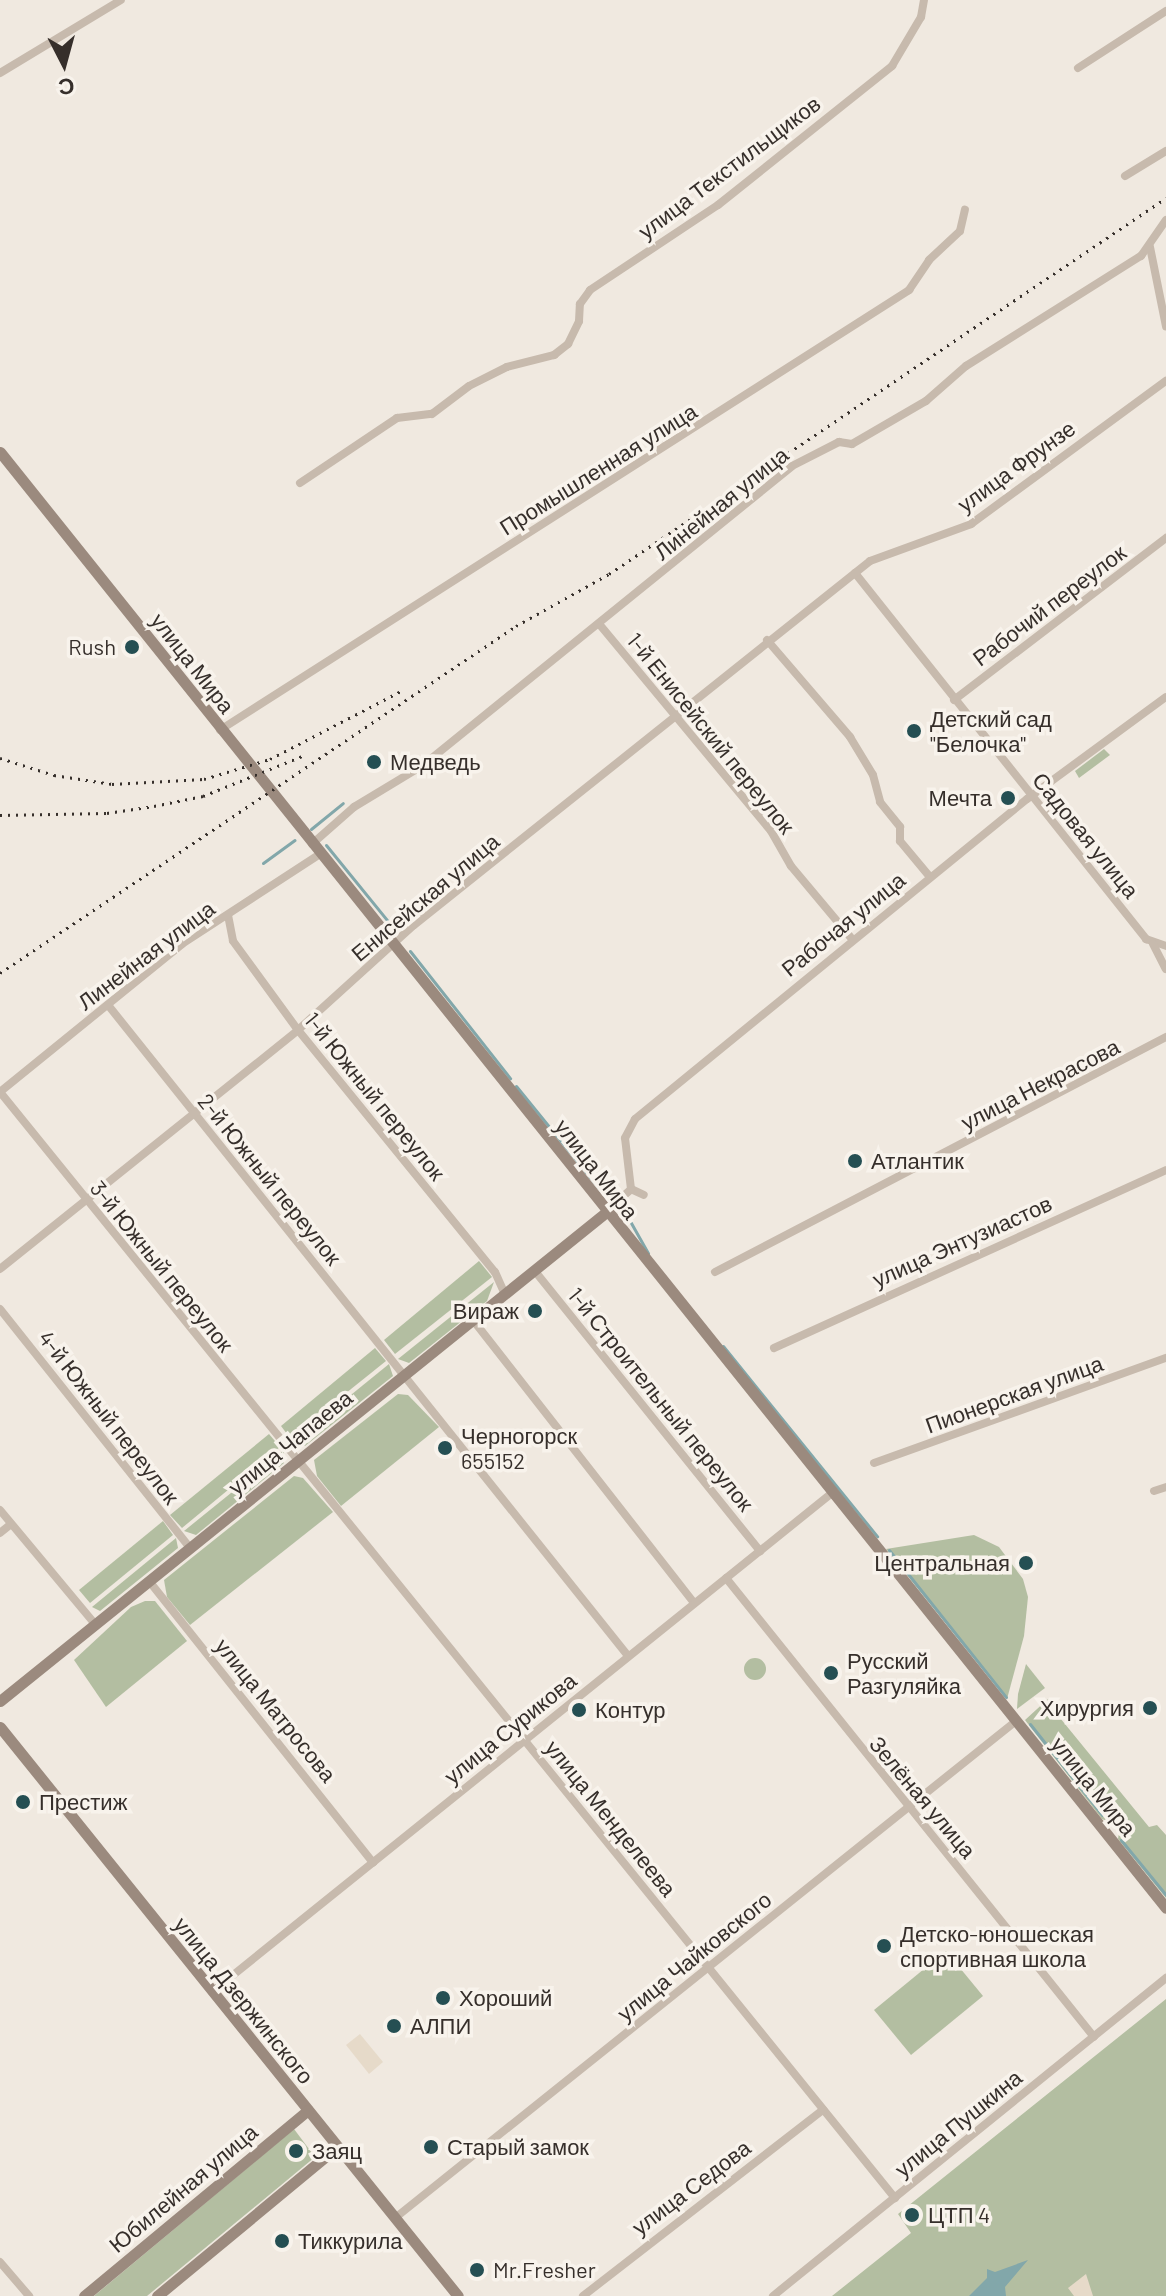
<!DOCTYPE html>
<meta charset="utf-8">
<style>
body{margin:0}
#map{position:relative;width:1166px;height:2296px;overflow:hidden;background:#f0e9e0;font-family:Barlow,sans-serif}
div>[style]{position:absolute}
.green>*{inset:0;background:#b3bea1}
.round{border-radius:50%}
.plaza>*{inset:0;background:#e6dac9}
.water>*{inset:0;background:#82a7aa}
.stream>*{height:3px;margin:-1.5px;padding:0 1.5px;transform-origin:1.5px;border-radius:1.5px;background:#82a7aa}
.street>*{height:8px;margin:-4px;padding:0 4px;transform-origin:4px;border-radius:4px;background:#c7baad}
.secondary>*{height:11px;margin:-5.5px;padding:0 5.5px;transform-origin:5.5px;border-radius:5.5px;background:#9b8a7e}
.rail>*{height:3px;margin-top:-1.5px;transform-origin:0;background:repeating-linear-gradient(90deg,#362f2b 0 2px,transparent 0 8px)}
.dots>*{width:22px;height:22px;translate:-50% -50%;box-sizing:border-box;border:4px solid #f8f3ec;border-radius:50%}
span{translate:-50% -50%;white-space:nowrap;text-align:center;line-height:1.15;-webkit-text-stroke:7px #f8f3ec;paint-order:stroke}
.street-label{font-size:22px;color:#362f2b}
.poi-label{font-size:22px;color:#362f2b}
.right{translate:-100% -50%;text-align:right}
.left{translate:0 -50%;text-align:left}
.north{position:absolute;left:24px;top:24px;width:80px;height:80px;-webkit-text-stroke:6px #f8f3ec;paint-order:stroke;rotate:174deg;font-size:22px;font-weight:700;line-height:32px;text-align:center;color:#362f2b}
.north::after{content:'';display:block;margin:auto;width:28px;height:36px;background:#362f2b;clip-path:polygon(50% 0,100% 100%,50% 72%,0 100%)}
</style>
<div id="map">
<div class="green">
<div style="clip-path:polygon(1104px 749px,1110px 755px,1079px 778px,1075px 771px)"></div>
<div style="clip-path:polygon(479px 1261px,492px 1277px,395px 1354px,384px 1340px)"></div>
<div style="clip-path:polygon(494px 1282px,487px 1301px,409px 1363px,398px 1359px)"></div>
<div style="clip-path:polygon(375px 1348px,386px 1361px,290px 1438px,281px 1426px)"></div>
<div style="clip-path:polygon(389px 1364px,393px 1376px,305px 1446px,293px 1442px)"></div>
<div style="clip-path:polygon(398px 1394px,408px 1395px,439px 1427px,341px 1506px,317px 1476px,314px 1460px)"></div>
<div style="clip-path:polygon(269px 1434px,280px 1447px,182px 1528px,170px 1515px)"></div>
<div style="clip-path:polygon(284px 1450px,284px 1463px,196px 1535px,184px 1531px)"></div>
<div style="clip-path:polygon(294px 1476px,303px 1478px,333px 1512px,190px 1625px,167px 1597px,164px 1580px)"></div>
<div style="clip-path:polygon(163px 1521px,173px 1535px,90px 1603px,79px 1590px)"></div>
<div style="clip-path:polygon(974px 1535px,999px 1547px,1023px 1579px,1028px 1597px,1024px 1636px,1007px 1699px,886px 1549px)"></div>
<div style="clip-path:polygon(176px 1538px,178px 1548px,100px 1611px,92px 1607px)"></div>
<div style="clip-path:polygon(145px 1601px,155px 1601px,187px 1641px,106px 1707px,74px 1660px,131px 1607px)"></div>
<div class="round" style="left:744px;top:1658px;width:22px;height:22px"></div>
<div style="clip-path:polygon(1026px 1664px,1045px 1688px,1017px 1709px,1018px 1694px)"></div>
<div style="clip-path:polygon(1048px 1699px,1058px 1702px,1056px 1713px,1149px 1827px,1157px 1825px,1166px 1835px,1166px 1898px,1118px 1839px,1120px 1826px,1102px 1819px,1025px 1720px)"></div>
<div style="clip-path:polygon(946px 1951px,983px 1996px,911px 2055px,874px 2010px)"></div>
<div style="clip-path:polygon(1166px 1999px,1166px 2296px,832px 2296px,911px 2233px,898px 2214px)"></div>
<div style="clip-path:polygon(294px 2129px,315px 2157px,147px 2296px,94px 2296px)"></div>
</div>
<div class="plaza">
<div style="clip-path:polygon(360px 2034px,383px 2062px,369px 2074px,346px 2045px)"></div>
<div style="clip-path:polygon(1086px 2274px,1093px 2296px,1074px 2296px,1068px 2288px)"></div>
</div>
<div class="water">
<div style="clip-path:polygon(1028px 2260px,1005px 2287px,1006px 2296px,969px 2296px,987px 2278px,987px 2269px,995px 2272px)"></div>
</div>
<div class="stream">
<div style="left:311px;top:829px;width:41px;rotate:-39.1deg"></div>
<div style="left:326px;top:845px;width:111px;rotate:50.9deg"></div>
<div style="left:263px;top:863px;width:39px;rotate:-36deg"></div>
<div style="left:410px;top:951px;width:162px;rotate:51.8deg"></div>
<div style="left:516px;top:1086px;width:144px;rotate:50.9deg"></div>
<div style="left:626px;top:1214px;width:45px;rotate:60.6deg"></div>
<div style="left:723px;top:1346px;width:245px;rotate:51deg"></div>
<div style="left:889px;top:1550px;width:188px;rotate:51.5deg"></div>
<div style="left:1030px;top:1724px;width:116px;rotate:51.6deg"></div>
<div style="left:1121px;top:1840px;width:71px;rotate:50.7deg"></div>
</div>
<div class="street">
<div style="left:1078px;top:68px;width:105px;rotate:-32.9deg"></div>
<div style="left:0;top:73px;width:141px;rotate:-31.1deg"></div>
<div style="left:1125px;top:176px;width:48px;rotate:-31.4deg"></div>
<div style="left:1150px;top:247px;width:81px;rotate:78.6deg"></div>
<div style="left:300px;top:483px;width:117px;rotate:-33.8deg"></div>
<div style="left:397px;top:418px;width:35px;rotate:-7deg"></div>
<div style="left:432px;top:414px;width:46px;rotate:-37.1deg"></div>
<div style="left:469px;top:386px;width:42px;rotate:-26.6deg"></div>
<div style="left:507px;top:367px;width:49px;rotate:-14.3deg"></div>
<div style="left:554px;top:355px;width:18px;rotate:-38deg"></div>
<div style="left:568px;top:344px;width:25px;rotate:-64deg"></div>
<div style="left:579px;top:321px;width:17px;rotate:-87deg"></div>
<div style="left:580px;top:304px;width:17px;rotate:-54deg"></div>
<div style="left:590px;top:290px;width:154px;rotate:-33.6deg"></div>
<div style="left:718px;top:205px;width:223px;rotate:-38.6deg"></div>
<div style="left:892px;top:66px;width:57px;rotate:-59.4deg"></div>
<div style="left:921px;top:17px;width:17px;rotate:-80deg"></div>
<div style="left:855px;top:573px;width:468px;rotate:51.5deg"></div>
<div style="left:1146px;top:939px;width:21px;rotate:19deg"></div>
<div style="left:600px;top:625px;width:268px;rotate:50.3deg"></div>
<div style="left:771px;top:831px;width:40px;rotate:60.3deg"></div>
<div style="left:791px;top:866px;width:95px;rotate:50.1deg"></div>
<div style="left:767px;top:640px;width:128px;rotate:49.4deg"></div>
<div style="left:850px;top:737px;width:44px;rotate:58.8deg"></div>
<div style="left:873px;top:775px;width:28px;rotate:75deg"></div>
<div style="left:880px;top:802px;width:32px;rotate:51deg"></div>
<div style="left:900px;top:827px;width:14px;rotate:90deg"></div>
<div style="left:900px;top:841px;width:47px;rotate:50.2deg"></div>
<div style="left:954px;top:700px;width:267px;rotate:-37.4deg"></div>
<div style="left:220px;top:730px;width:818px;rotate:-32.56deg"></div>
<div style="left:909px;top:290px;width:36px;rotate:-56deg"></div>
<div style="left:929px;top:260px;width:42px;rotate:-43.1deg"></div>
<div style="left:960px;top:231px;width:22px;rotate:-77deg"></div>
<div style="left:312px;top:844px;width:56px;rotate:-41.4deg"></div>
<div style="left:354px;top:807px;width:79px;rotate:-31.1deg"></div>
<div style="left:422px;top:766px;width:476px;rotate:-39deg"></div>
<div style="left:792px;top:466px;width:53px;rotate:-27.1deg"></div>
<div style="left:839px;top:442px;width:13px;rotate:9deg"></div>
<div style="left:852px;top:444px;width:86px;rotate:-30.2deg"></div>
<div style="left:926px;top:401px;width:53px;rotate:-41.2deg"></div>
<div style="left:966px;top:366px;width:207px;rotate:-32.2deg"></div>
<div style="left:1141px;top:256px;width:44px;rotate:-55.2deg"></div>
<div style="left:228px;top:915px;width:26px;rotate:79deg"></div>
<div style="left:233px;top:941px;width:110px;rotate:53.9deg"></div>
<div style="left:298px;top:1030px;width:312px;rotate:50.9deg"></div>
<div style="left:495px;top:1272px;width:24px;rotate:66deg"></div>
<div style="left:1153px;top:944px;width:28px;rotate:63deg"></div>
<div style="left:108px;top:1005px;width:833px;rotate:51.38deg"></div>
<div style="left:0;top:1092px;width:1423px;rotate:51.02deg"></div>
<div style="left:0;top:1092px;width:235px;rotate:-39.1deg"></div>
<div style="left:182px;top:944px;width:165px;rotate:-33.1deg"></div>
<div style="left:631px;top:1189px;width:14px;rotate:25deg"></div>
<div style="left:605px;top:1212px;width:35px;rotate:-41deg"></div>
<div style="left:631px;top:1189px;width:51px;rotate:-96.7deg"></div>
<div style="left:625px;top:1138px;width:21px;rotate:-62deg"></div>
<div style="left:635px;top:1119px;width:506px;rotate:-39.23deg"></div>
<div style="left:1027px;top:799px;width:172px;rotate:-36.3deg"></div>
<div style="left:0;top:1269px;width:382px;rotate:-38.7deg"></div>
<div style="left:298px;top:1030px;width:156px;rotate:-42.2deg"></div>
<div style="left:414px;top:925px;width:583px;rotate:-38.6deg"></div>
<div style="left:870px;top:561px;width:108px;rotate:-20.1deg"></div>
<div style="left:971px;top:524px;width:242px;rotate:-36.3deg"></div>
<div style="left:534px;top:1270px;width:361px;rotate:51.2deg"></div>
<div style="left:715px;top:1272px;width:509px;rotate:-27.52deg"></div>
<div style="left:0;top:1309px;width:305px;rotate:51.5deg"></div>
<div style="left:473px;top:1320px;width:359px;rotate:52deg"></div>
<div style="left:774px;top:1348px;width:431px;rotate:-24.4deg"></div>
<div style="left:874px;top:1463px;width:310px;rotate:-19.8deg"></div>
<div style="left:1154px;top:1491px;width:13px;rotate:-18deg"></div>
<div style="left:0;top:1510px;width:148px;rotate:50.2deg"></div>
<div style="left:0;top:1533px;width:14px;rotate:-39deg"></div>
<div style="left:726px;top:1578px;width:588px;rotate:51.28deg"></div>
<div style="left:149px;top:1581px;width:360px;rotate:51.5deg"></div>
<div style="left:212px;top:1992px;width:796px;rotate:-38.83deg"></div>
<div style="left:395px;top:2218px;width:795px;rotate:-38.67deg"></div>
<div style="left:0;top:2262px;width:45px;rotate:49.5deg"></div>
<div style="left:583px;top:2296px;width:304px;rotate:-37.8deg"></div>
<div style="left:773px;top:2296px;width:506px;rotate:-38.98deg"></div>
</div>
<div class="secondary">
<div style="left:0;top:452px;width:1865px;rotate:51.31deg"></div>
<div style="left:0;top:1701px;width:777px;rotate:-38.89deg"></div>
<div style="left:0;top:1727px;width:730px;rotate:51.17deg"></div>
<div style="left:84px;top:2296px;width:291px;rotate:-39.7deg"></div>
<div style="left:157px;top:2296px;width:234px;rotate:-39.6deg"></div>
</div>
<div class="rail">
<div style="left:0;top:758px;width:57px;rotate:17.5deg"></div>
<div style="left:54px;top:775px;width:59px;rotate:8.8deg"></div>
<div style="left:112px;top:784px;width:92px;rotate:-3.1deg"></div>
<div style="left:204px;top:779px;width:69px;rotate:-16.9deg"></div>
<div style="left:270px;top:759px;width:148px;rotate:-27.4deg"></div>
<div style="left:0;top:815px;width:107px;rotate:-1.1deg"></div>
<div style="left:107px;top:813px;width:48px;rotate:-8.5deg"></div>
<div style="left:154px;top:806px;width:50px;rotate:-11.5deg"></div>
<div style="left:203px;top:796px;width:110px;rotate:-21.9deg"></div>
<div style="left:0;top:973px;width:622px;rotate:-33.92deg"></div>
<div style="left:516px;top:626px;width:107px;rotate:-29.2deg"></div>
<div style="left:609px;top:574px;width:672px;rotate:-34.02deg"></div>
</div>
<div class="dots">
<div style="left:132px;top:647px;background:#254f53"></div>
<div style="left:914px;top:731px;background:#254f53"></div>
<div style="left:374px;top:762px;background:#254f53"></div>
<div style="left:1008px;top:798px;background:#254f53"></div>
<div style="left:855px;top:1161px;background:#254f53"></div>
<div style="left:535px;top:1311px;background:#254f53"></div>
<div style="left:445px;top:1448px;background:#254f53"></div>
<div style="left:1026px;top:1563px;background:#254f53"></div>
<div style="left:831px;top:1673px;background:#254f53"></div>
<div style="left:1150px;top:1708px;background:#254f53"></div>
<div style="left:579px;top:1710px;background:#254f53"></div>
<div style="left:23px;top:1802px;background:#254f53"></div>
<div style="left:884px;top:1946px;background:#254f53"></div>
<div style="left:443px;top:1998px;background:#254f53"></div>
<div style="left:394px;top:2026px;background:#254f53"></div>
<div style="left:431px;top:2147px;background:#254f53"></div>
<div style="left:296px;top:2151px;background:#254f53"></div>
<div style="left:912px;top:2215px;background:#254f53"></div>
<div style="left:282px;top:2241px;background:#254f53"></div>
<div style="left:477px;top:2270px;background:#254f53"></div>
</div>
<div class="street-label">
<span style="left:729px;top:167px;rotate:-37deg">улица Текстильщиков</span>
<span style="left:1016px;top:466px;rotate:-36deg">улица Фрунзе</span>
<span style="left:598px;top:469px;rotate:-32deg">Промышленная улица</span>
<span style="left:721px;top:503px;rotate:-39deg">Линейная улица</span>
<span style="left:1049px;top:605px;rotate:-37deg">Рабочий переулок</span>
<span style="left:193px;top:663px;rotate:52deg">улица Мира</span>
<span style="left:711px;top:733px;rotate:51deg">1-й Енисейский переулок</span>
<span style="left:1086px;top:835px;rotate:51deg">Садовая улица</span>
<span style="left:425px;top:897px;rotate:-40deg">Енисейская улица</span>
<span style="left:843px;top:924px;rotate:-39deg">Рабочая улица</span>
<span style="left:146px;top:955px;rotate:-37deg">Линейная улица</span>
<span style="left:1040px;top:1084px;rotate:-27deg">улица Некрасова</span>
<span style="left:375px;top:1096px;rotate:51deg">1-й Южный переулок</span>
<span style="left:597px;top:1169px;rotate:52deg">улица Мира</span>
<span style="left:270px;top:1179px;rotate:51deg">2-й Южный переулок</span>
<span style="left:962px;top:1241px;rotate:-24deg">улица Энтузиастов</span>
<span style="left:162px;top:1266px;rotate:51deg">3-й Южный переулок</span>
<span style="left:1014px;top:1394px;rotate:-20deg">Пионерская улица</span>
<span style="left:661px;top:1399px;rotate:51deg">1-й Строительный переулок</span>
<span style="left:109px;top:1417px;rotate:52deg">4-й Южный переулок</span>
<span style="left:290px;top:1442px;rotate:-39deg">улица Чапаева</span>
<span style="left:276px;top:1710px;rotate:51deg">улица Матросова</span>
<span style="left:510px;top:1728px;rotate:-39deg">улица Сурикова</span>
<span style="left:1094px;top:1786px;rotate:51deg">улица Мира</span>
<span style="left:923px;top:1797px;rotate:50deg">Зелёная улица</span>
<span style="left:611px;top:1818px;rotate:51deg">улица Менделеева</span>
<span style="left:694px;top:1956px;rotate:-39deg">улица Чайковского</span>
<span style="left:244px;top:2000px;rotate:51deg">улица Дзержинского</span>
<span style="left:958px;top:2123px;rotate:-39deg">улица Пушкина</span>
<span style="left:691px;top:2187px;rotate:-37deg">улица Седова</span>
<span style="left:183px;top:2188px;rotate:-40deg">Юбилейная улица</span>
</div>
<div class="poi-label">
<span class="right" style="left:116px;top:647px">Rush</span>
<span class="left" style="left:930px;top:731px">Детский сад<br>"Белочка"</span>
<span class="left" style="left:390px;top:762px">Медведь</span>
<span class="right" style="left:992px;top:798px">Мечта</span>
<span class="left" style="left:871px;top:1161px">Атлантик</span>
<span class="right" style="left:519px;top:1311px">Вираж</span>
<span class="left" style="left:461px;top:1448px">Черногорск<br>655152</span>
<span class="right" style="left:1010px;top:1563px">Центральная</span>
<span class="left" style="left:847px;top:1673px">Русский<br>Разгуляйка</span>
<span class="right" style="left:1134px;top:1708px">Хирургия</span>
<span class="left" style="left:595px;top:1710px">Контур</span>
<span class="left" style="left:39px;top:1802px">Престиж</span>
<span class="left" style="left:900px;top:1946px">Детско-юношеская<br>спортивная школа</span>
<span class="left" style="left:459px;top:1998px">Хороший</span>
<span class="left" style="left:410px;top:2026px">АЛПИ</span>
<span class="left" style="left:447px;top:2147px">Старый замок</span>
<span class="left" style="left:312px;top:2151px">Заяц</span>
<span class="left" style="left:928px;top:2215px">ЦТП 4</span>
<span class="left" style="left:298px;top:2241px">Тиккурила</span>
<span class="left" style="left:493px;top:2270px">Mr.Fresher</span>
</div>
<div class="north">С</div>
</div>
